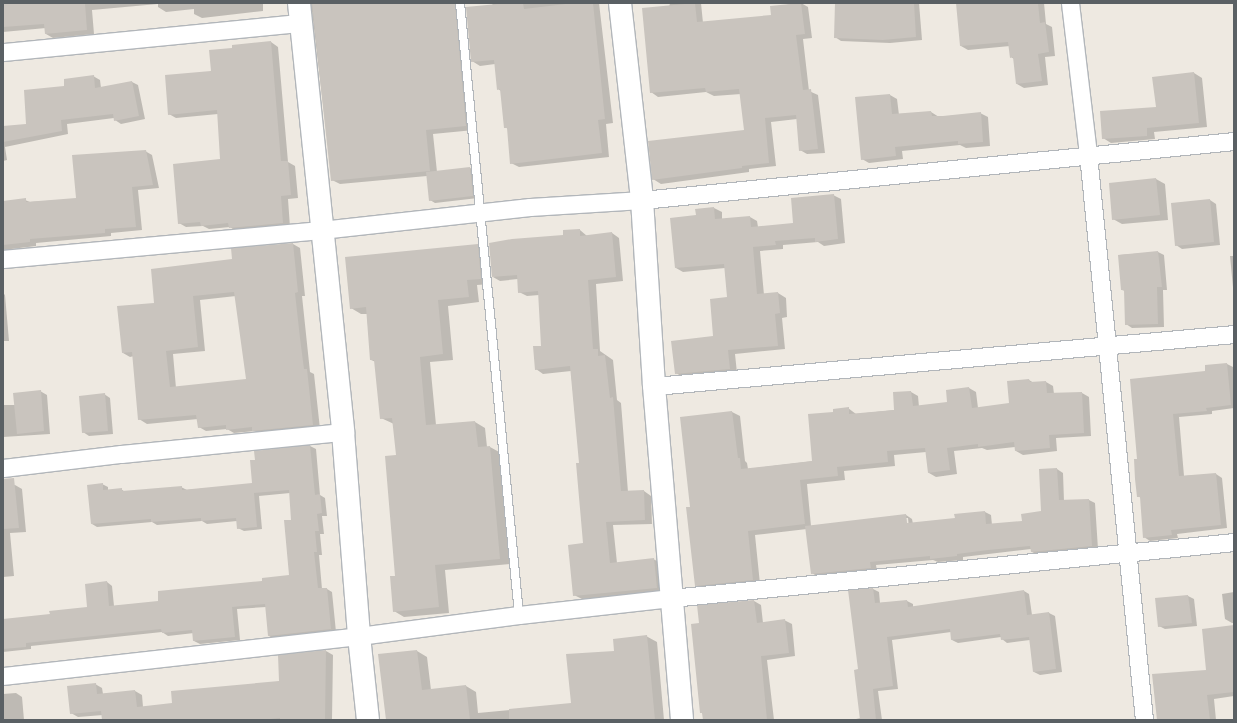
<!DOCTYPE html>
<style>
body{margin:0}
#map{position:relative;width:1237px;height:723px;overflow:hidden;background:#eee9e1;font-family:Signika,sans-serif}
div>[style]{position:absolute}
.shadow>*{inset:0;background:#0003}
.building>*{inset:0;background:#c9c4be}
.roads{filter:drop-shadow(1px 0 #b2b6ba) drop-shadow(-1px 0 #b2b6ba) drop-shadow(0 1px #b2b6ba) drop-shadow(0 -1px #b2b6ba)}
.lane>*{height:8px;margin:-4px;padding:0 4px;transform-origin:4px;border-radius:4px;background:#fff}
.street>*{height:17px;margin:-8.5px;padding:0 8.5px;transform-origin:8.5px;border-radius:8.5px;background:#fff}
.secondary>*{height:22px;margin:-11px;padding:0 11px;transform-origin:11px;border-radius:11px;background:#fff}
span{translate:-50% -50%;white-space:nowrap;text-align:center;line-height:1.15;-webkit-text-stroke:3px #fff;paint-order:stroke}
.frame{position:absolute;inset:0;border:4px solid #5a6064;pointer-events:none}
</style>
<div id="map">
<div class="shadow">
<div style="clip-path:polygon(3px 3px,263px 3px,263px 11px,202px 18px,194px 14px,194px 9px,166px 12px,158px 7px,158px 4px,92px 10px,94px 34px,53px 38px,46px 34px,46px 28px,3px 32px)"></div>
<div style="clip-path:polygon(311px 3px,465px 3px,462px 8px,474px 130px,433px 134px,437px 172px,470px 168px,476px 171px,478px 198px,435px 203px,430px 200px,427px 176px,340px 184px,332px 180px)"></div>
<div style="clip-path:polygon(493px 3px,599px 3px,613px 123px,606px 124px,609px 157px,519px 167px,511px 163px,508px 129px,505px 127px,501px 91px,498px 89px,495px 64px,480px 66px,472px 61px)"></div>
<div style="clip-path:polygon(670px 3px,701px 3px,703px 23px,772px 16px,771px 7px,801px 3px,808px 7px,812px 38px,803px 39px,809px 91px,818px 95px,825px 153px,807px 154px,800px 150px,797px 119px,771px 122px,776px 166px,749px 169px,749px 172px,661px 184px,653px 179px,745px 130px,741px 94px,714px 96px,706px 92px,658px 97px,651px 92px)"></div>
<div style="clip-path:polygon(836px 3px,919px 3px,922px 40px,890px 43px,841px 41px,835px 37px)"></div>
<div style="clip-path:polygon(957px 3px,1044px 3px,1046px 24px,1052px 27px,1055px 56px,1045px 57px,1048px 85px,1024px 88px,1017px 84px,1014px 59px,1011px 57px,1010px 46px,968px 50px,961px 46px)"></div>
<div style="clip-path:polygon(271px 42px,278px 47px,288px 162px,295px 166px,298px 198px,288px 199px,290px 227px,237px 232px,230px 227px,209px 229px,203px 226px,186px 227px,179px 223px,221px 160px,218px 114px,176px 118px,169px 114px,233px 48px)"></div>
<div style="clip-path:polygon(1194px 73px,1202px 78px,1207px 127px,1154px 132px,1155px 139px,1111px 143px,1103px 138px,1157px 108px)"></div>
<div style="clip-path:polygon(93px 76px,100px 80px,101px 88px,132px 82px,138px 85px,145px 119px,121px 124px,115px 120px,114px 118px,67px 124px,68px 134px,5px 147px,7px 160px,3px 161px,3px 127px,27px 125px,66px 87px)"></div>
<div style="clip-path:polygon(890px 95px,897px 99px,899px 115px,931px 112px,939px 117px,980px 113px,988px 117px,990px 146px,966px 148px,960px 145px,902px 151px,903px 159px,869px 163px,862px 159px)"></div>
<div style="clip-path:polygon(145px 151px,152px 155px,159px 188px,138px 190px,142px 230px,111px 233px,111px 236px,36px 243px,36px 246px,3px 250px,3px 202px,25px 200px,30px 202px,77px 199px)"></div>
<div style="clip-path:polygon(1156px 179px,1165px 184px,1168px 220px,1122px 224px,1113px 219px)"></div>
<div style="clip-path:polygon(833px 195px,841px 199px,845px 243px,824px 246px,818px 242px,783px 245px,783px 249px,760px 251px,764px 295px,778px 293px,786px 298px,787px 317px,782px 318px,785px 349px,735px 354px,737px 373px,684px 378px,676px 373px,714px 337px,728px 298px,725px 268px,683px 272px,676px 268px,697px 216px,714px 208px,722px 212px,722px 220px,750px 217px,757px 221px,758px 227px,794px 224px)"></div>
<div style="clip-path:polygon(1210px 200px,1216px 204px,1220px 245px,1182px 249px,1176px 245px)"></div>
<div style="clip-path:polygon(580px 230px,587px 236px,612px 233px,619px 238px,623px 281px,596px 284px,600px 351px,613px 360px,617px 400px,621px 403px,628px 492px,644px 491px,651px 496px,652px 524px,613px 525px,617px 563px,653px 559px,661px 563px,664px 592px,582px 599px,574px 595px,584px 544px,580px 464px,571px 371px,543px 374px,536px 369px,542px 347px,539px 295px,527px 296px,519px 292px,518px 279px,500px 281px,493px 277px,564px 236px)"></div>
<div style="clip-path:polygon(evenodd,293px 244px,300px 248px,305px 296px,302px 296px,310px 372px,314px 374px,320px 429px,261px 435px,255px 431px,234px 433px,227px 429px,206px 431px,199px 427px,198px 419px,147px 424px,139px 419px,134px 356px,130px 357px,123px 353px,155px 304px,233px 260px,293px 244px,236px 296px,247px 380px,176px 388px,173px 354px,205px 351px,200px 300px,236px 296px)"></div>
<div style="clip-path:polygon(478px 245px,488px 251px,491px 284px,477px 285px,479px 302px,448px 306px,453px 360px,430px 362px,436px 425px,475px 422px,485px 428px,487px 447px,490px 447px,501px 453px,510px 564px,445px 570px,449px 613px,404px 617px,394px 611px,396px 576px,397px 455px,394px 424px,381px 418px,376px 362px,371px 360px,367px 314px,361px 314px,351px 308px)"></div>
<div style="clip-path:polygon(1158px 252px,1164px 255px,1167px 290px,1163px 290px,1164px 327px,1132px 328px,1126px 324px,1125px 291px,1122px 290px,1119px 255px)"></div>
<div style="clip-path:polygon(1230px 256px,1234px 256px,1234px 298px)"></div>
<div style="clip-path:polygon(3px 293px,5px 295px,9px 341px,3px 341px)"></div>
<div style="clip-path:polygon(1227px 364px,1233px 367px,1234px 408px,1212px 411px,1212px 414px,1179px 417px,1184px 476px,1216px 474px,1222px 478px,1227px 528px,1177px 534px,1178px 538px,1150px 541px,1144px 537px,1141px 498px,1138px 496px,1138px 460px,1131px 380px,1206px 372px)"></div>
<div style="clip-path:polygon(evenodd,1029px 380px,1034px 383px,1046px 382px,1053px 386px,1054px 394px,1082px 393px,1089px 397px,1091px 436px,1056px 438px,1057px 451px,1023px 455px,1016px 451px,1015px 447px,987px 450px,982px 448px,954px 451px,957px 474px,936px 477px,929px 473px,926px 452px,894px 455px,895px 466px,844px 471px,845px 480px,807px 484px,811px 526px,906px 515px,912px 519px,913px 524px,956px 519px,985px 512px,991px 515px,992px 525px,1023px 522px,1042px 512px,1057px 469px,1063px 473px,1064px 501px,1089px 500px,1095px 503px,1098px 549px,1038px 555px,1032px 552px,1031px 549px,963px 557px,963px 560px,938px 562px,933px 560px,876px 565px,877px 571px,818px 577px,812px 573px,807px 529px,755px 535px,760px 584px,703px 589px,696px 585px,691px 508px,681px 418px,732px 412px,740px 416px,745px 461px,747px 463px,748px 469px,814px 461px,835px 413px,848px 408px,856px 414px,895px 410px,911px 392px,918px 396px,919px 407px,949px 403px,969px 388px,976px 392px,978px 408px,1010px 404px,1029px 380px,906px 518px,908px 518px,909px 528px,907px 528px,906px 518px)"></div>
<div style="clip-path:polygon(40px 391px,47px 395px,50px 434px,3px 437px,3px 405px,15px 405px)"></div>
<div style="clip-path:polygon(104px 394px,110px 398px,113px 434px,89px 436px,83px 432px)"></div>
<div style="clip-path:polygon(310px 446px,316px 449px,320px 495px,325px 498px,327px 516px,322px 516px,324px 534px,320px 534px,322px 555px,319px 555px,322px 589px,327px 589px,332px 592px,336px 632px,274px 639px,269px 636px,266px 607px,237px 609px,240px 640px,200px 644px,194px 641px,194px 633px,168px 636px,162px 632px,31px 646px,31px 649px,3px 652px,3px 620px,51px 615px,88px 608px,107px 582px,112px 586px,114px 606px,160px 602px,290px 576px,292px 521px,290px 493px,259px 496px,262px 529px,244px 531px,238px 528px,237px 521px,207px 524px,202px 521px,157px 525px,152px 522px,97px 527px,92px 524px,102px 484px,108px 487px,108px 491px,121px 489px,125px 492px,181px 487px,187px 490px,254px 484px,256px 461px,255px 452px)"></div>
<div style="clip-path:polygon(15px 485px,22px 489px,26px 532px,10px 533px,14px 576px,3px 577px,3px 486px)"></div>
<div style="clip-path:polygon(873px 589px,879px 592px,880px 603px,907px 601px,913px 604px,913px 607px,1024px 591px,1029px 594px,1032px 615px,1049px 613px,1055px 616px,1062px 672px,1040px 675px,1034px 672px,1030px 640px,1007px 643px,1002px 639px,1001px 637px,958px 643px,952px 640px,951px 632px,892px 640px,898px 689px,878px 691px,882px 720px,851px 720px,861px 718px,859px 670px,849px 591px)"></div>
<div style="clip-path:polygon(1234px 592px,1234px 623px,1232px 623px,1225px 619px,1222px 594px)"></div>
<div style="clip-path:polygon(1188px 596px,1194px 599px,1197px 626px,1165px 629px,1159px 626px,1156px 599px)"></div>
<div style="clip-path:polygon(754px 601px,761px 605px,763px 623px,784px 620px,792px 624px,795px 656px,767px 660px,774px 720px,703px 720px,703px 714px,701px 712px,700px 624px)"></div>
<div style="clip-path:polygon(1234px 626px,1234px 696px,1214px 699px,1216px 720px,1158px 720px,1207px 671px)"></div>
<div style="clip-path:polygon(646px 636px,657px 642px,664px 720px,387px 720px,417px 651px,427px 657px,431px 690px,466px 686px,476px 692px,478px 713px,572px 704px,615px 652px)"></div>
<div style="clip-path:polygon(326px 651px,333px 655px,332px 720px,103px 720px,103px 715px,78px 717px,71px 713px,95px 684px,102px 688px,103px 694px,135px 691px,142px 695px,143px 707px,173px 704px,280px 682px)"></div>
<div style="clip-path:polygon(16px 693px,22px 697px,24px 720px,3px 720px,3px 694px)"></div>
</div>
<div class="building">
<div style="clip-path:polygon(3px 3px,85px 3px,87px 30px,45px 34px,44px 24px,3px 27px)"></div>
<div style="clip-path:polygon(312px 3px,455px 3px,466px 126px,426px 130px,430px 171px,331px 181px)"></div>
<div style="clip-path:polygon(508px 3px,523px 3px,524px 9px,574px 3px,593px 3px,605px 119px,598px 120px,602px 153px,510px 164px,507px 128px,504px 128px,500px 89px,497px 90px,494px 60px,471px 62px,466px 7px)"></div>
<div style="clip-path:polygon(695px 3px,697px 22px,771px 15px,770px 6px,801px 3px,805px 34px,796px 35px,803px 90px,811px 89px,818px 149px,799px 151px,796px 115px,765px 118px,769px 163px,742px 166px,742px 168px,652px 180px,648px 141px,744px 130px,739px 89px,706px 92px,705px 88px,650px 93px,642px 8px)"></div>
<div style="clip-path:polygon(835px 3px,914px 3px,916px 37px,883px 40px,834px 38px)"></div>
<div style="clip-path:polygon(956px 3px,1038px 3px,1040px 23px,1045px 22px,1049px 52px,1038px 54px,1042px 81px,1016px 84px,1013px 57px,1010px 58px,1008px 42px,960px 46px)"></div>
<div style="clip-path:polygon(271px 41px,281px 161px,288px 161px,291px 195px,281px 196px,283px 223px,229px 228px,228px 223px,201px 226px,200px 222px,178px 224px,173px 164px,220px 159px,217px 110px,168px 115px,165px 75px,211px 71px,209px 50px,232px 48px,232px 45px)"></div>
<div style="clip-path:polygon(1194px 72px,1199px 123px,1147px 128px,1147px 136px,1102px 139px,1100px 111px,1156px 107px,1152px 77px)"></div>
<div style="clip-path:polygon(94px 75px,95px 88px,132px 81px,139px 116px,114px 121px,113px 114px,61px 120px,62px 131px,3px 142px,3px 126px,26px 124px,24px 90px,64px 86px,64px 79px)"></div>
<div style="clip-path:polygon(890px 94px,892px 114px,931px 111px,932px 116px,943px 116px,981px 112px,983px 142px,958px 144px,958px 141px,895px 147px,896px 156px,861px 160px,855px 97px)"></div>
<div style="clip-path:polygon(146px 150px,153px 185px,132px 187px,136px 227px,105px 229px,105px 233px,30px 239px,30px 242px,3px 245px,3px 201px,26px 198px,26px 202px,76px 198px,72px 155px)"></div>
<div style="clip-path:polygon(470px 167px,473px 196px,429px 201px,426px 172px)"></div>
<div style="clip-path:polygon(1156px 178px,1160px 215px,1112px 220px,1109px 183px)"></div>
<div style="clip-path:polygon(834px 194px,838px 239px,815px 242px,815px 238px,775px 241px,776px 245px,753px 247px,757px 294px,778px 292px,780px 313px,775px 314px,778px 346px,728px 350px,730px 369px,675px 374px,671px 341px,713px 336px,710px 299px,727px 297px,724px 264px,675px 268px,670px 218px,696px 215px,695px 209px,714px 207px,715px 219px,750px 216px,751px 227px,793px 223px,791px 198px)"></div>
<div style="clip-path:polygon(1210px 199px,1214px 242px,1175px 246px,1171px 203px)"></div>
<div style="clip-path:polygon(580px 229px,580px 236px,612px 232px,616px 277px,588px 280px,593px 349px,598px 349px,598px 356px,605px 355px,610px 398px,613px 397px,621px 491px,644px 490px,645px 520px,606px 522px,610px 563px,654px 558px,657px 588px,573px 596px,568px 545px,583px 543px,576px 463px,579px 463px,570px 366px,535px 370px,533px 346px,541px 346px,538px 291px,518px 293px,517px 275px,492px 277px,489px 243px,512px 239px,563px 235px,563px 230px)"></div>
<div style="clip-path:polygon(evenodd,293px 243px,298px 292px,295px 293px,300px 338px,304px 369px,307px 369px,313px 425px,252px 431px,252px 427px,226px 430px,226px 425px,198px 428px,196px 415px,138px 420px,132px 352px,122px 353px,117px 306px,154px 303px,151px 269px,232px 259px,231px 248px,293px 243px,234px 292px,246px 379px,170px 387px,166px 351px,198px 347px,193px 296px,234px 292px)"></div>
<div style="clip-path:polygon(478px 244px,481px 279px,467px 280px,469px 297px,438px 300px,443px 354px,420px 357px,426px 425px,475px 421px,478px 447px,490px 446px,500px 559px,435px 565px,439px 607px,393px 612px,390px 576px,395px 576px,385px 456px,396px 455px,392px 418px,380px 419px,374px 360px,370px 360px,366px 307px,350px 309px,345px 257px)"></div>
<div style="clip-path:polygon(1158px 251px,1162px 287px,1157px 287px,1158px 324px,1125px 325px,1124px 290px,1121px 290px,1118px 255px)"></div>
<div style="clip-path:polygon(1227px 363px,1231px 405px,1206px 408px,1207px 411px,1173px 414px,1179px 476px,1216px 473px,1221px 525px,1171px 530px,1172px 535px,1143px 538px,1140px 497px,1137px 497px,1135px 479px,1134px 459px,1137px 459px,1130px 379px,1205px 371px,1205px 365px)"></div>
<div style="clip-path:polygon(1029px 379px,1030px 382px,1046px 381px,1047px 393px,1082px 392px,1084px 433px,1049px 435px,1050px 448px,1015px 451px,1014px 442px,978px 447px,978px 444px,947px 448px,950px 470px,928px 473px,925px 448px,887px 451px,888px 462px,837px 467px,838px 476px,800px 480px,805px 524px,748px 531px,753px 580px,695px 586px,686px 507px,690px 507px,680px 417px,732px 411px,738px 458px,740px 458px,741px 469px,812px 461px,808px 414px,833px 412px,833px 409px,849px 407px,849px 414px,894px 410px,893px 392px,911px 391px,913px 406px,947px 402px,946px 390px,969px 387px,972px 408px,1009px 403px,1007px 381px)"></div>
<div style="clip-path:polygon(41px 390px,44px 431px,17px 434px,13px 393px)"></div>
<div style="clip-path:polygon(105px 393px,108px 431px,82px 433px,79px 396px)"></div>
<div style="clip-path:polygon(310px 445px,315px 495px,320px 494px,322px 513px,317px 514px,319px 531px,315px 531px,317px 552px,314px 552px,318px 588px,327px 588px,331px 629px,268px 636px,265px 604px,232px 607px,235px 637px,193px 641px,192px 630px,162px 633px,161px 629px,26px 643px,26px 647px,3px 649px,3px 619px,50px 614px,49px 611px,87px 607px,85px 584px,107px 581px,109px 606px,158px 601px,158px 591px,262px 581px,262px 578px,289px 575px,284px 520px,291px 520px,289px 490px,254px 493px,257px 527px,237px 529px,236px 518px,201px 521px,201px 518px,151px 522px,151px 519px,91px 524px,87px 485px,103px 483px,103px 490px,122px 488px,122px 491px,182px 486px,182px 490px,252px 483px,250px 460px,255px 460px,254px 451px)"></div>
<div style="clip-path:polygon(1057px 468px,1059px 500px,1089px 499px,1092px 546px,1031px 552px,1030px 546px,988px 550px,957px 554px,957px 556px,930px 559px,930px 556px,870px 562px,871px 568px,811px 574px,805px 526px,906px 514px,907px 523px,955px 518px,954px 514px,985px 511px,986px 524px,1022px 521px,1021px 514px,1041px 511px,1039px 469px)"></div>
<div style="clip-path:polygon(14px 478px,19px 528px,3px 529px,3px 479px)"></div>
<div style="clip-path:polygon(873px 588px,875px 603px,907px 600px,908px 607px,1024px 590px,1027px 615px,1049px 612px,1056px 669px,1033px 672px,1029px 637px,1001px 640px,1000px 634px,951px 640px,950px 629px,887px 637px,893px 686px,873px 689px,876px 720px,860px 720px,854px 670px,858px 669px,848px 590px)"></div>
<div style="clip-path:polygon(1188px 595px,1192px 623px,1158px 627px,1155px 598px)"></div>
<div style="clip-path:polygon(754px 600px,757px 623px,785px 619px,789px 653px,761px 656px,767px 720px,703px 720px,702px 713px,700px 713px,691px 624px,699px 623px,697px 605px)"></div>
<div style="clip-path:polygon(1234px 625px,1234px 692px,1207px 695px,1210px 720px,1157px 720px,1152px 674px,1206px 670px,1202px 629px)"></div>
<div style="clip-path:polygon(647px 635px,655px 720px,509px 720px,509px 709px,571px 703px,566px 654px,614px 651px,613px 639px)"></div>
<div style="clip-path:polygon(326px 650px,325px 720px,280px 720px,280px 718px,259px 720px,102px 720px,101px 711px,70px 714px,67px 686px,96px 683px,97px 694px,135px 690px,137px 707px,172px 703px,171px 691px,279px 681px,278px 655px)"></div>
<div style="clip-path:polygon(417px 650px,422px 690px,466px 685px,470px 720px,386px 720px,378px 654px)"></div>
</div>
<div class="roads">
<div class="lane">
<div style="left:460px;top:3px;width:615px;rotate:84.49deg"></div>
</div>
<div class="street">
<div style="left:1070px;top:3px;width:152px;rotate:83.2deg"></div>
<div style="left:1088px;top:154px;width:569px;rotate:84.35deg"></div>
<div style="left:3px;top:52px;width:299px;rotate:-5.6deg"></div>
<div style="left:3px;top:259px;width:319px;rotate:-5.2deg"></div>
<div style="left:321px;top:230px;width:210px;rotate:-6.3deg"></div>
<div style="left:530px;top:207px;width:112px;rotate:-3.6deg"></div>
<div style="left:642px;top:200px;width:595px;rotate:-5.69deg"></div>
<div style="left:654px;top:386px;width:582px;rotate:-5.12deg"></div>
<div style="left:3px;top:468px;width:119px;rotate:-6.8deg"></div>
<div style="left:121px;top:454px;width:223px;rotate:-5.7deg"></div>
<div style="left:3px;top:676px;width:358px;rotate:-6.4deg"></div>
<div style="left:359px;top:636px;width:161px;rotate:-7.5deg"></div>
<div style="left:519px;top:615px;width:153px;rotate:-6.4deg"></div>
<div style="left:671px;top:598px;width:566px;rotate:-5.68deg"></div>
</div>
<div class="secondary">
<div style="left:299px;top:3px;width:431px;rotate:84.1deg"></div>
<div style="left:343px;top:432px;width:205px;rotate:85.5deg"></div>
<div style="left:359px;top:636px;width:84px;rotate:83.9deg"></div>
<div style="left:620px;top:3px;width:198px;rotate:83.6deg"></div>
<div style="left:642px;top:200px;width:186px;rotate:86.3deg"></div>
<div style="left:654px;top:386px;width:335px;rotate:85.2deg"></div>
</div>
</div>
<div class="frame"></div>
</div>
